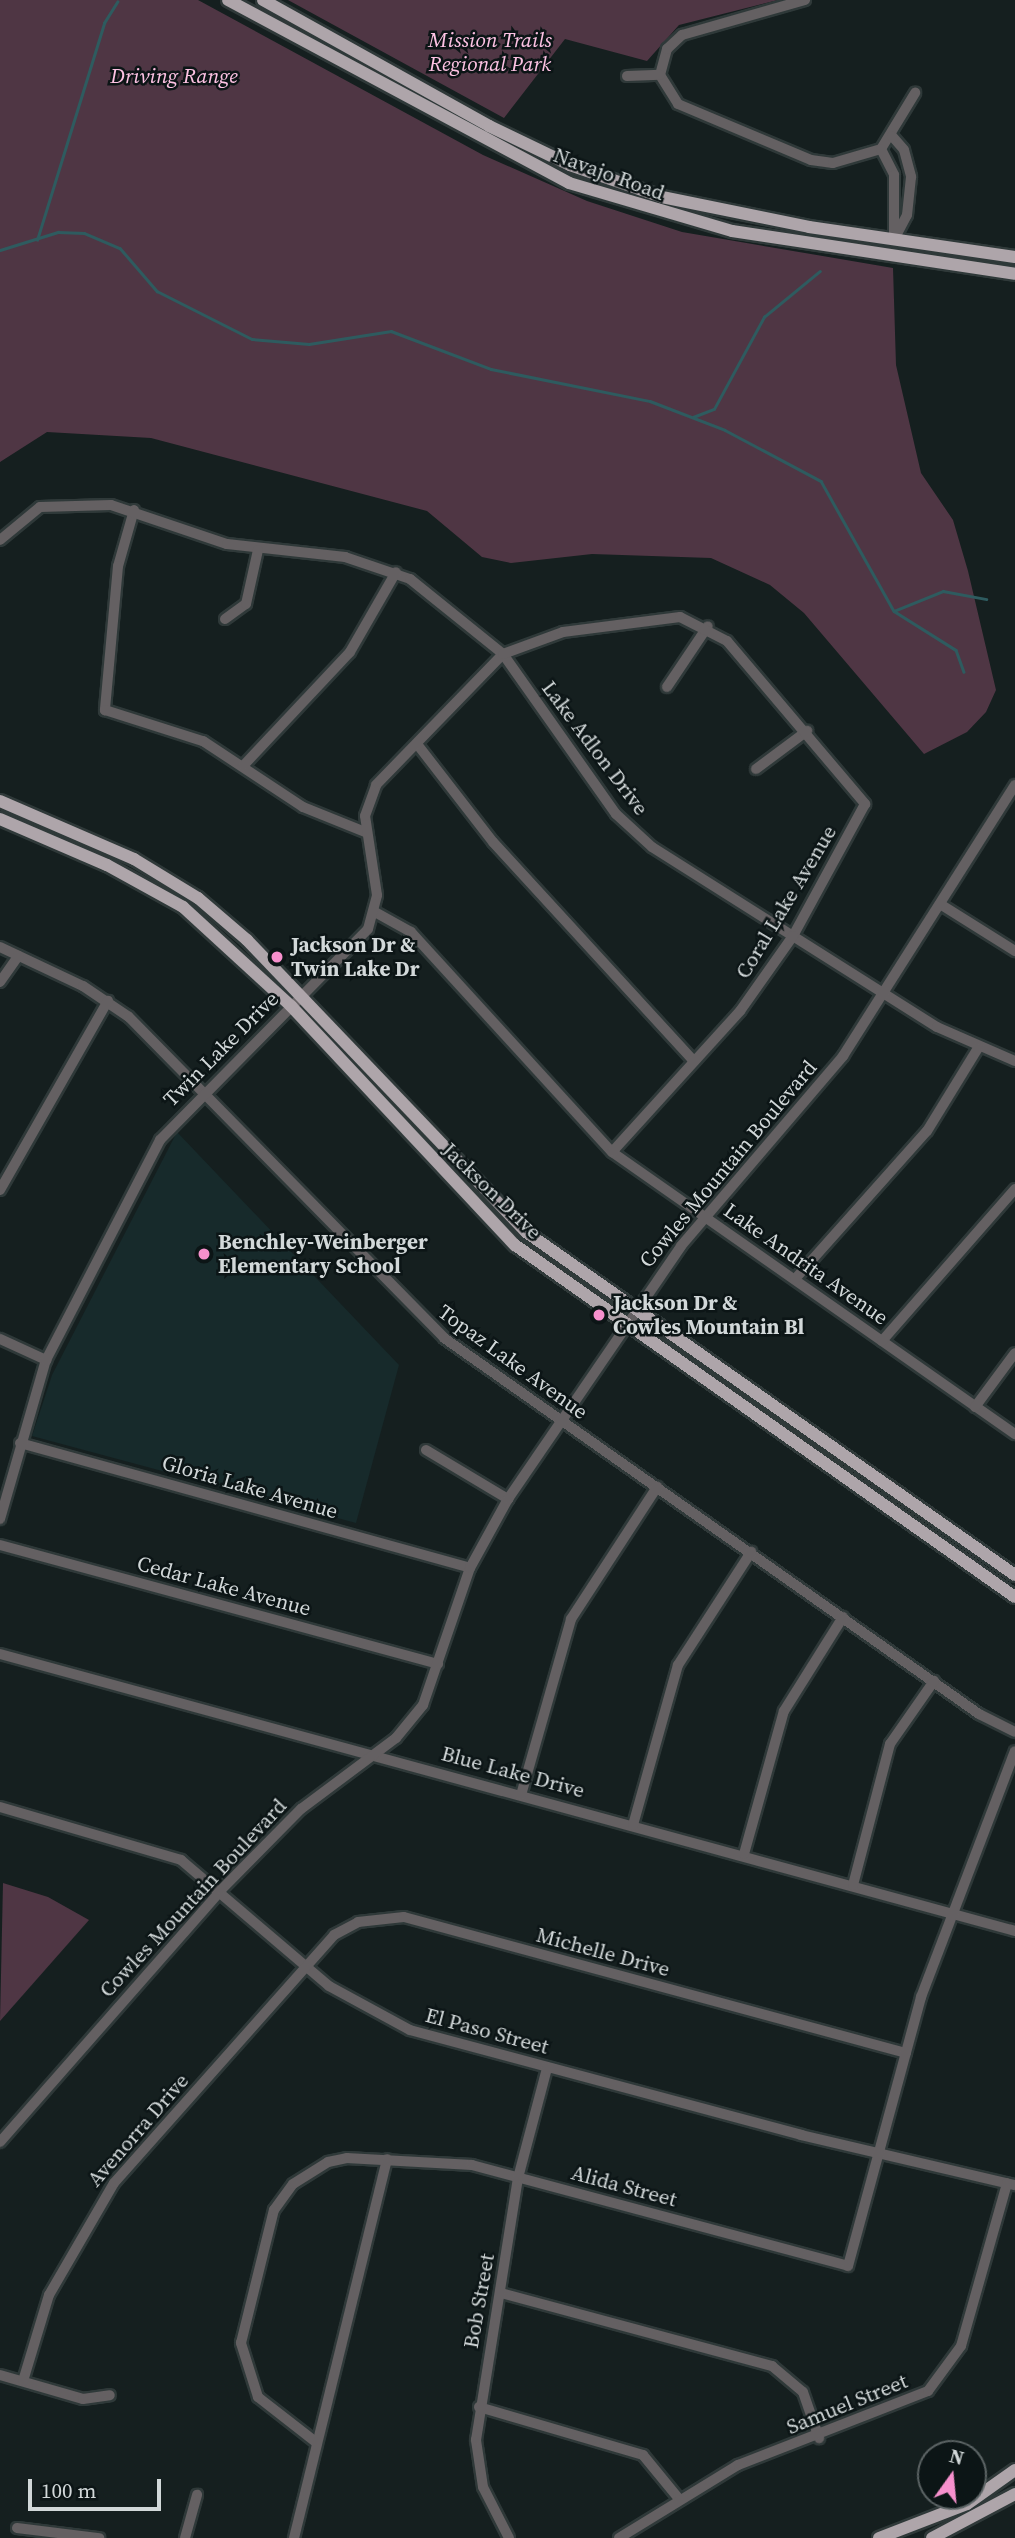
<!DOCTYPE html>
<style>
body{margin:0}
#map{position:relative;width:1015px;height:2538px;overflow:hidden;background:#151f1f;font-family:"Source Serif 4",serif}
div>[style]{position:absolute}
.built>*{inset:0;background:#172a2b}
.green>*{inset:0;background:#4f3644}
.stream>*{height:2.5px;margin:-1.25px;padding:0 1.25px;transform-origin:1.25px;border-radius:1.25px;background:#2e5b5f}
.roads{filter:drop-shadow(2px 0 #2f3939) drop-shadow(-2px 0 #2f3939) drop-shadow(0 2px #2f3939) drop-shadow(0 -2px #2f3939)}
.minor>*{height:10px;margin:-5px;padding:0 5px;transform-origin:5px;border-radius:5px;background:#646062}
.major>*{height:12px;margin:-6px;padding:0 6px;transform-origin:6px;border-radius:6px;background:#aea5aa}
.dots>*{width:19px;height:19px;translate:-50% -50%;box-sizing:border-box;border:4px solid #0c1516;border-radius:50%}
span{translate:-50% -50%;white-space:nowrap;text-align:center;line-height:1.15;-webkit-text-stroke:5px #0c1516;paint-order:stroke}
.park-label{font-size:21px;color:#fec3e4;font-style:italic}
.street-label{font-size:21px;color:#d2d8d9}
.poi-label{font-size:21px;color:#d2d8d9;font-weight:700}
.left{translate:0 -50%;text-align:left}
.north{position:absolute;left:917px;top:2440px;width:70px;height:70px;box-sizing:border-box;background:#0c1516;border:2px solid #5b6364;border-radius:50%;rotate:15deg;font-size:19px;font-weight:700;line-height:28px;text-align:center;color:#d2d8d9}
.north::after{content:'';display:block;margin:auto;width:24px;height:32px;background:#f790cd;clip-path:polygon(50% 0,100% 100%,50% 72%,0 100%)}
.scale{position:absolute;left:28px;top:2479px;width:133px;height:32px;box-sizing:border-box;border:4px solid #d2d8d9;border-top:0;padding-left:9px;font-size:21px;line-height:24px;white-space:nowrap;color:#d2d8d9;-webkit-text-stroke:5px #0c1516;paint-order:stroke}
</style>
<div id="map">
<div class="built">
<div style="clip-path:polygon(177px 1132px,399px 1365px,356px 1523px,32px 1436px,52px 1375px)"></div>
</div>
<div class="green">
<div style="clip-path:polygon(0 0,198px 0,483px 155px,587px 201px,682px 232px,893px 268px,896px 365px,921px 473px,953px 520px,968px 571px,996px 690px,986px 712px,967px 732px,924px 754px,804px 613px,770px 585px,711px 558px,592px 554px,511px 563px,482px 557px,427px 511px,151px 438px,47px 432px,0 462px)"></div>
<div style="clip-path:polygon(288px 0,778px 0,679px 25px,647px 61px,565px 39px,504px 118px)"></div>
<div style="clip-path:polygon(3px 1883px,48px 1897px,89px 1920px,0 2021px)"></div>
</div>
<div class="stream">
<div style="left:37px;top:240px;width:227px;rotate:-72.8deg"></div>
<div style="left:104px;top:23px;width:25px;rotate:-58deg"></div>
<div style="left:0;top:250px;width:61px;rotate:-17.2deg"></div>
<div style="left:58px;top:232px;width:26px;rotate:2deg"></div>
<div style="left:84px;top:233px;width:39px;rotate:23deg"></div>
<div style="left:120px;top:248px;width:57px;rotate:49.3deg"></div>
<div style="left:157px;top:291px;width:106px;rotate:26.8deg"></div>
<div style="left:252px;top:339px;width:57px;rotate:5deg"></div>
<div style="left:309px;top:344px;width:83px;rotate:-9deg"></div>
<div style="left:391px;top:331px;width:107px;rotate:20.8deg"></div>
<div style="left:491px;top:369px;width:162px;rotate:11.4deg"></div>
<div style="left:650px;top:401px;width:80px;rotate:21.1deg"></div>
<div style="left:725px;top:430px;width:109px;rotate:28deg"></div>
<div style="left:821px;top:481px;width:149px;rotate:60.7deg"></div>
<div style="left:894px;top:611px;width:73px;rotate:32.2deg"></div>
<div style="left:956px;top:650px;width:23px;rotate:70deg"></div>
<div style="left:693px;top:417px;width:22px;rotate:-21deg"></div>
<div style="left:714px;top:409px;width:105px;rotate:-61.5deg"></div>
<div style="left:764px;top:317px;width:72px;rotate:-39.4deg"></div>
<div style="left:894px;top:611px;width:53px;rotate:-22.2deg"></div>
<div style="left:943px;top:591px;width:44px;rotate:10.5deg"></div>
</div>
<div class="roads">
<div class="minor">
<div style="left:660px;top:75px;width:34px;rotate:58deg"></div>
<div style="left:678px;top:104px;width:144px;rotate:22.8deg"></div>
<div style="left:811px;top:160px;width:22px;rotate:8deg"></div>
<div style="left:833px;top:163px;width:50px;rotate:-16.3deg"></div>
<div style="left:881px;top:149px;width:66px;rotate:-58.7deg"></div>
<div style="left:660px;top:75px;width:27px;rotate:-75deg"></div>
<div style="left:667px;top:49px;width:21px;rotate:-43deg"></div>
<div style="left:682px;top:35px;width:128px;rotate:-15.9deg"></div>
<div style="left:627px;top:76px;width:33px;rotate:-2deg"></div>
<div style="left:892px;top:136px;width:18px;rotate:49deg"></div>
<div style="left:904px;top:150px;width:28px;rotate:75deg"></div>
<div style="left:911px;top:177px;width:38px;rotate:96deg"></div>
<div style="left:907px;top:215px;width:27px;rotate:118deg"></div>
<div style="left:881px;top:149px;width:29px;rotate:63deg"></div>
<div style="left:894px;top:175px;width:64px;rotate:90deg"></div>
<div style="left:134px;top:510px;width:58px;rotate:105.9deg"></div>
<div style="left:118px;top:566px;width:145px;rotate:95.2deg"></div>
<div style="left:105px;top:710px;width:103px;rotate:17.6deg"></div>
<div style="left:203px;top:741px;width:120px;rotate:33.4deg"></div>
<div style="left:303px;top:807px;width:67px;rotate:22deg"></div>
<div style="left:0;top:540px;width:52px;rotate:-39.5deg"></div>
<div style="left:40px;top:507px;width:71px;rotate:-1.6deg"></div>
<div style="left:111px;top:505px;width:122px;rotate:18.6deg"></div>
<div style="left:227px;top:544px;width:119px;rotate:6.3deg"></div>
<div style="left:345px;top:557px;width:69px;rotate:18.7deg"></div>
<div style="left:410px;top:579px;width:119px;rotate:38.9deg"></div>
<div style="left:503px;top:654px;width:196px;rotate:54.8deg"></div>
<div style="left:616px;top:814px;width:49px;rotate:42.5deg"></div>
<div style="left:652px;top:847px;width:337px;rotate:32.3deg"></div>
<div style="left:937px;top:1027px;width:85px;rotate:23.6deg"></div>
<div style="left:225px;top:619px;width:26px;rotate:-36deg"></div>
<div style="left:246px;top:604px;width:55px;rotate:-77.5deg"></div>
<div style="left:667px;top:687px;width:73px;rotate:-56.1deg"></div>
<div style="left:417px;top:744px;width:124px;rotate:52.2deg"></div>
<div style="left:493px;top:842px;width:296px;rotate:47.5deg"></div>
<div style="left:243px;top:766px;width:156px;rotate:-46.8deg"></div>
<div style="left:350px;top:652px;width:92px;rotate:-60.1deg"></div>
<div style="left:756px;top:769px;width:64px;rotate:-36.7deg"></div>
<div style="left:940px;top:904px;width:89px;rotate:32.1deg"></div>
<div style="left:375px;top:912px;width:41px;rotate:29.1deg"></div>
<div style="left:411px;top:932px;width:298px;rotate:47.6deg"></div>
<div style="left:612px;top:1152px;width:492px;rotate:35deg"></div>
<div style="left:0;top:947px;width:92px;rotate:25.2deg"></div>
<div style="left:83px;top:986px;width:55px;rotate:34deg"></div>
<div style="left:129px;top:1017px;width:450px;rotate:45.5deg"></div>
<div style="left:444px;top:1338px;width:654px;rotate:35.1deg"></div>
<div style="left:979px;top:1714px;width:40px;rotate:26.6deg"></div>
<div style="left:0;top:982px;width:32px;rotate:-55deg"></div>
<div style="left:0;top:1190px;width:218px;rotate:-60.3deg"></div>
<div style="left:795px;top:1279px;width:198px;rotate:-48.3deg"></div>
<div style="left:927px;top:1131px;width:97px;rotate:-58.4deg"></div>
<div style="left:0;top:1339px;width:51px;rotate:24.5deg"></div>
<div style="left:882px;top:1341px;width:202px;rotate:-48.8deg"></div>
<div style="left:975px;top:1407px;width:67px;rotate:-53.5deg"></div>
<div style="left:20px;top:1443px;width:467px;rotate:15.5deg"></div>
<div style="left:426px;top:1450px;width:96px;rotate:30.9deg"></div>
<div style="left:0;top:1519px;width:166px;rotate:-73.9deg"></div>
<div style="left:46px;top:1360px;width:248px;rotate:-62.6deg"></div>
<div style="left:160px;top:1140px;width:296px;rotate:-45.4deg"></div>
<div style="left:368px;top:929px;width:35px;rotate:-75deg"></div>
<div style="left:377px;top:895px;width:80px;rotate:-98.6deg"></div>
<div style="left:365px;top:816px;width:33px;rotate:-70deg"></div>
<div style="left:376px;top:785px;width:182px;rotate:-45.9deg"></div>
<div style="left:503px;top:654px;width:64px;rotate:-20.1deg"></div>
<div style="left:563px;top:632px;width:118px;rotate:-7.3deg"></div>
<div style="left:680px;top:617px;width:53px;rotate:27.1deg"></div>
<div style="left:727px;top:641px;width:214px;rotate:49.7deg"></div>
<div style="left:865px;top:804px;width:150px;rotate:118.6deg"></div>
<div style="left:793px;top:936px;width:92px;rotate:125.2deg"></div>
<div style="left:740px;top:1011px;width:190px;rotate:132.2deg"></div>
<div style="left:0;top:1545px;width:454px;rotate:15.2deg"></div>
<div style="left:0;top:1654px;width:1052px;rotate:15.26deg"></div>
<div style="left:521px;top:1795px;width:183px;rotate:-74.1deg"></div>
<div style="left:571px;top:1619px;width:158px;rotate:-56.9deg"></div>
<div style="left:0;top:1807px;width:189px;rotate:16.3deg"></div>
<div style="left:181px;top:1860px;width:194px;rotate:40.4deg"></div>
<div style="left:329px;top:1986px;width:92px;rotate:28.5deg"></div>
<div style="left:410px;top:2030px;width:405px;rotate:15deg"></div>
<div style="left:801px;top:2135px;width:220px;rotate:13.2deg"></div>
<div style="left:633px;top:1825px;width:166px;rotate:-74.3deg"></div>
<div style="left:678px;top:1665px;width:135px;rotate:-57.1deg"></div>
<div style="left:744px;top:1854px;width:148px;rotate:-74.4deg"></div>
<div style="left:784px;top:1711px;width:111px;rotate:-57.9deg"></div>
<div style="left:853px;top:1885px;width:146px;rotate:-75.3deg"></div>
<div style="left:890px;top:1744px;width:77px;rotate:-55.1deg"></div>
<div style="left:0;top:2142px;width:335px;rotate:-48.7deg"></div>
<div style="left:221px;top:1890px;width:114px;rotate:-45.4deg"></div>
<div style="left:301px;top:1809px;width:119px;rotate:-36.8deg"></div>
<div style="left:396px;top:1738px;width:43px;rotate:-50.7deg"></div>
<div style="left:423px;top:1705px;width:145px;rotate:-71.1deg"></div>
<div style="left:470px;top:1568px;width:79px;rotate:-61.2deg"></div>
<div style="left:508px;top:1499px;width:306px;rotate:-55.6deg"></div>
<div style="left:681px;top:1246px;width:250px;rotate:-49.5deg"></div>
<div style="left:843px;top:1056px;width:321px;rotate:-57.6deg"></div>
<div style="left:501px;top:2293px;width:281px;rotate:15.1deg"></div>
<div style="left:772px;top:2366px;width:40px;rotate:40deg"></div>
<div style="left:803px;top:2392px;width:49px;rotate:70.8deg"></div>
<div style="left:0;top:2375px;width:86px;rotate:16.1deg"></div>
<div style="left:83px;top:2399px;width:27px;rotate:-8deg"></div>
<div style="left:23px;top:2381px;width:90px;rotate:-73.2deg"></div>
<div style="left:49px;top:2295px;width:129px;rotate:-59.9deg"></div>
<div style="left:114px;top:2183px;width:332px;rotate:-48.4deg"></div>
<div style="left:334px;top:1935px;width:27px;rotate:-28deg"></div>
<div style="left:358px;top:1922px;width:46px;rotate:-6.2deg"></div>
<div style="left:404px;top:1917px;width:520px;rotate:15.16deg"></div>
<div style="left:479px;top:2407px;width:171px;rotate:16.3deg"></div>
<div style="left:643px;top:2455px;width:58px;rotate:50.6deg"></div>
<div style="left:317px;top:2443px;width:75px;rotate:-142.1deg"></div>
<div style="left:258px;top:2397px;width:57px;rotate:-107.5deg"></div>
<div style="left:241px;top:2343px;width:137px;rotate:-76.1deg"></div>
<div style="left:274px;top:2210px;width:32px;rotate:-54deg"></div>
<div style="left:293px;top:2184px;width:41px;rotate:-32.2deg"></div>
<div style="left:328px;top:2162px;width:19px;rotate:-12deg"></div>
<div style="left:347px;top:2158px;width:125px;rotate:3.2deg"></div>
<div style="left:472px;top:2165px;width:389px;rotate:15deg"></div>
<div style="left:848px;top:2266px;width:279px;rotate:-74.8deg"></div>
<div style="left:921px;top:1997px;width:263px;rotate:-69.1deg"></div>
<div style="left:17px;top:2528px;width:83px;rotate:7deg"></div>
<div style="left:185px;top:2538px;width:45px;rotate:-74.4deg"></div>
<div style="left:294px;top:2538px;width:390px;rotate:-76.2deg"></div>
<div style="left:509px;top:2538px;width:57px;rotate:-117deg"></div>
<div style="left:483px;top:2487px;width:48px;rotate:-98.5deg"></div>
<div style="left:476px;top:2440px;width:265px;rotate:-80.9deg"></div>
<div style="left:518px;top:2178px;width:114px;rotate:-75.2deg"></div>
<div style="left:619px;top:2538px;width:140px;rotate:-31.5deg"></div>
<div style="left:738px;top:2465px;width:204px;rotate:-21.3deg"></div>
<div style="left:928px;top:2391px;width:56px;rotate:-53.7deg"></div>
<div style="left:961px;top:2346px;width:169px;rotate:-74.2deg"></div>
</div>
<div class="major">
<div style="left:228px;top:0;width:387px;rotate:28.2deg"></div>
<div style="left:569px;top:183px;width:170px;rotate:16.4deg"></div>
<div style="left:732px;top:231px;width:286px;rotate:8.6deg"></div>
<div style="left:263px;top:0;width:259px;rotate:29.1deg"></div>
<div style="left:489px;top:126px;width:90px;rotate:25.7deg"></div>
<div style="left:570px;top:165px;width:97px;rotate:19.2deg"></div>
<div style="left:662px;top:197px;width:150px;rotate:11.5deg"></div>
<div style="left:809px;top:227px;width:208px;rotate:8.3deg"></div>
<div style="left:0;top:801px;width:146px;rotate:23.4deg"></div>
<div style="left:134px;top:859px;width:75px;rotate:31.4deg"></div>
<div style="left:198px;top:898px;width:65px;rotate:40.6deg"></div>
<div style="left:247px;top:940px;width:404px;rotate:46.3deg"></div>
<div style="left:526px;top:1232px;width:597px;rotate:35.05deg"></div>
<div style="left:0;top:819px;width:116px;rotate:23.3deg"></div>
<div style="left:107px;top:865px;width:87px;rotate:28.9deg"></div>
<div style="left:183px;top:907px;width:147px;rotate:42.5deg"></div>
<div style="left:291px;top:1006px;width:328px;rotate:46.9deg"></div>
<div style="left:515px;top:1245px;width:611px;rotate:35.15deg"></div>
<div style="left:879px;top:2538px;width:94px;rotate:-21.1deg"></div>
<div style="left:967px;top:2504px;width:59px;rotate:-35.3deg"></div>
<div style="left:932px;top:2538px;width:94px;rotate:-27.9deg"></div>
</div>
</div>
<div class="dots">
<div style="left:277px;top:957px;background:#f790cd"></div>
<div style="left:204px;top:1254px;background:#f790cd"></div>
<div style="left:599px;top:1315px;background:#f790cd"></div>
</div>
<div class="park-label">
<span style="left:490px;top:52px">Mission Trails<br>Regional Park</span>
<span style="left:174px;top:76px">Driving Range</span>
</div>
<div class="street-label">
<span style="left:609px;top:174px;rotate:20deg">Navajo Road</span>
<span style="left:595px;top:748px;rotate:53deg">Lake Adlon Drive</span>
<span style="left:786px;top:902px;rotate:-59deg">Coral Lake Avenue</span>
<span style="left:221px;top:1049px;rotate:-45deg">Twin Lake Drive</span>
<span style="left:728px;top:1164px;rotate:-50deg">Cowles Mountain Boulevard</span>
<span style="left:492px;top:1191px;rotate:44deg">Jackson Drive</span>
<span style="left:806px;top:1264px;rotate:35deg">Lake Andrita Avenue</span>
<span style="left:513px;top:1362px;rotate:36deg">Topaz Lake Avenue</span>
<span style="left:250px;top:1487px;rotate:16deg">Gloria Lake Avenue</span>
<span style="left:224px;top:1586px;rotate:15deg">Cedar Lake Avenue</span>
<span style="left:513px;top:1772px;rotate:15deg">Blue Lake Drive</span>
<span style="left:193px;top:1898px;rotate:-47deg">Cowles Mountain Boulevard</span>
<span style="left:603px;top:1952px;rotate:15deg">Michelle Drive</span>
<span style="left:487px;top:2031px;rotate:15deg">El Paso Street</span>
<span style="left:138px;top:2130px;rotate:-49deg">Avenorra Drive</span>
<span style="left:624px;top:2186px;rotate:15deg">Alida Street</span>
<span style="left:479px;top:2301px;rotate:-80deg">Bob Street</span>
<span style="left:847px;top:2404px;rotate:-22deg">Samuel Street</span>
</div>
<div class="poi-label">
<span class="left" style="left:291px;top:957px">Jackson Dr &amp;<br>Twin Lake Dr</span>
<span class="left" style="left:218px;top:1254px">Benchley-Weinberger<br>Elementary School</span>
<span class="left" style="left:613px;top:1315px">Jackson Dr &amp;<br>Cowles Mountain Bl</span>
</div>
<div class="north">N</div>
<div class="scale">100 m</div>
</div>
